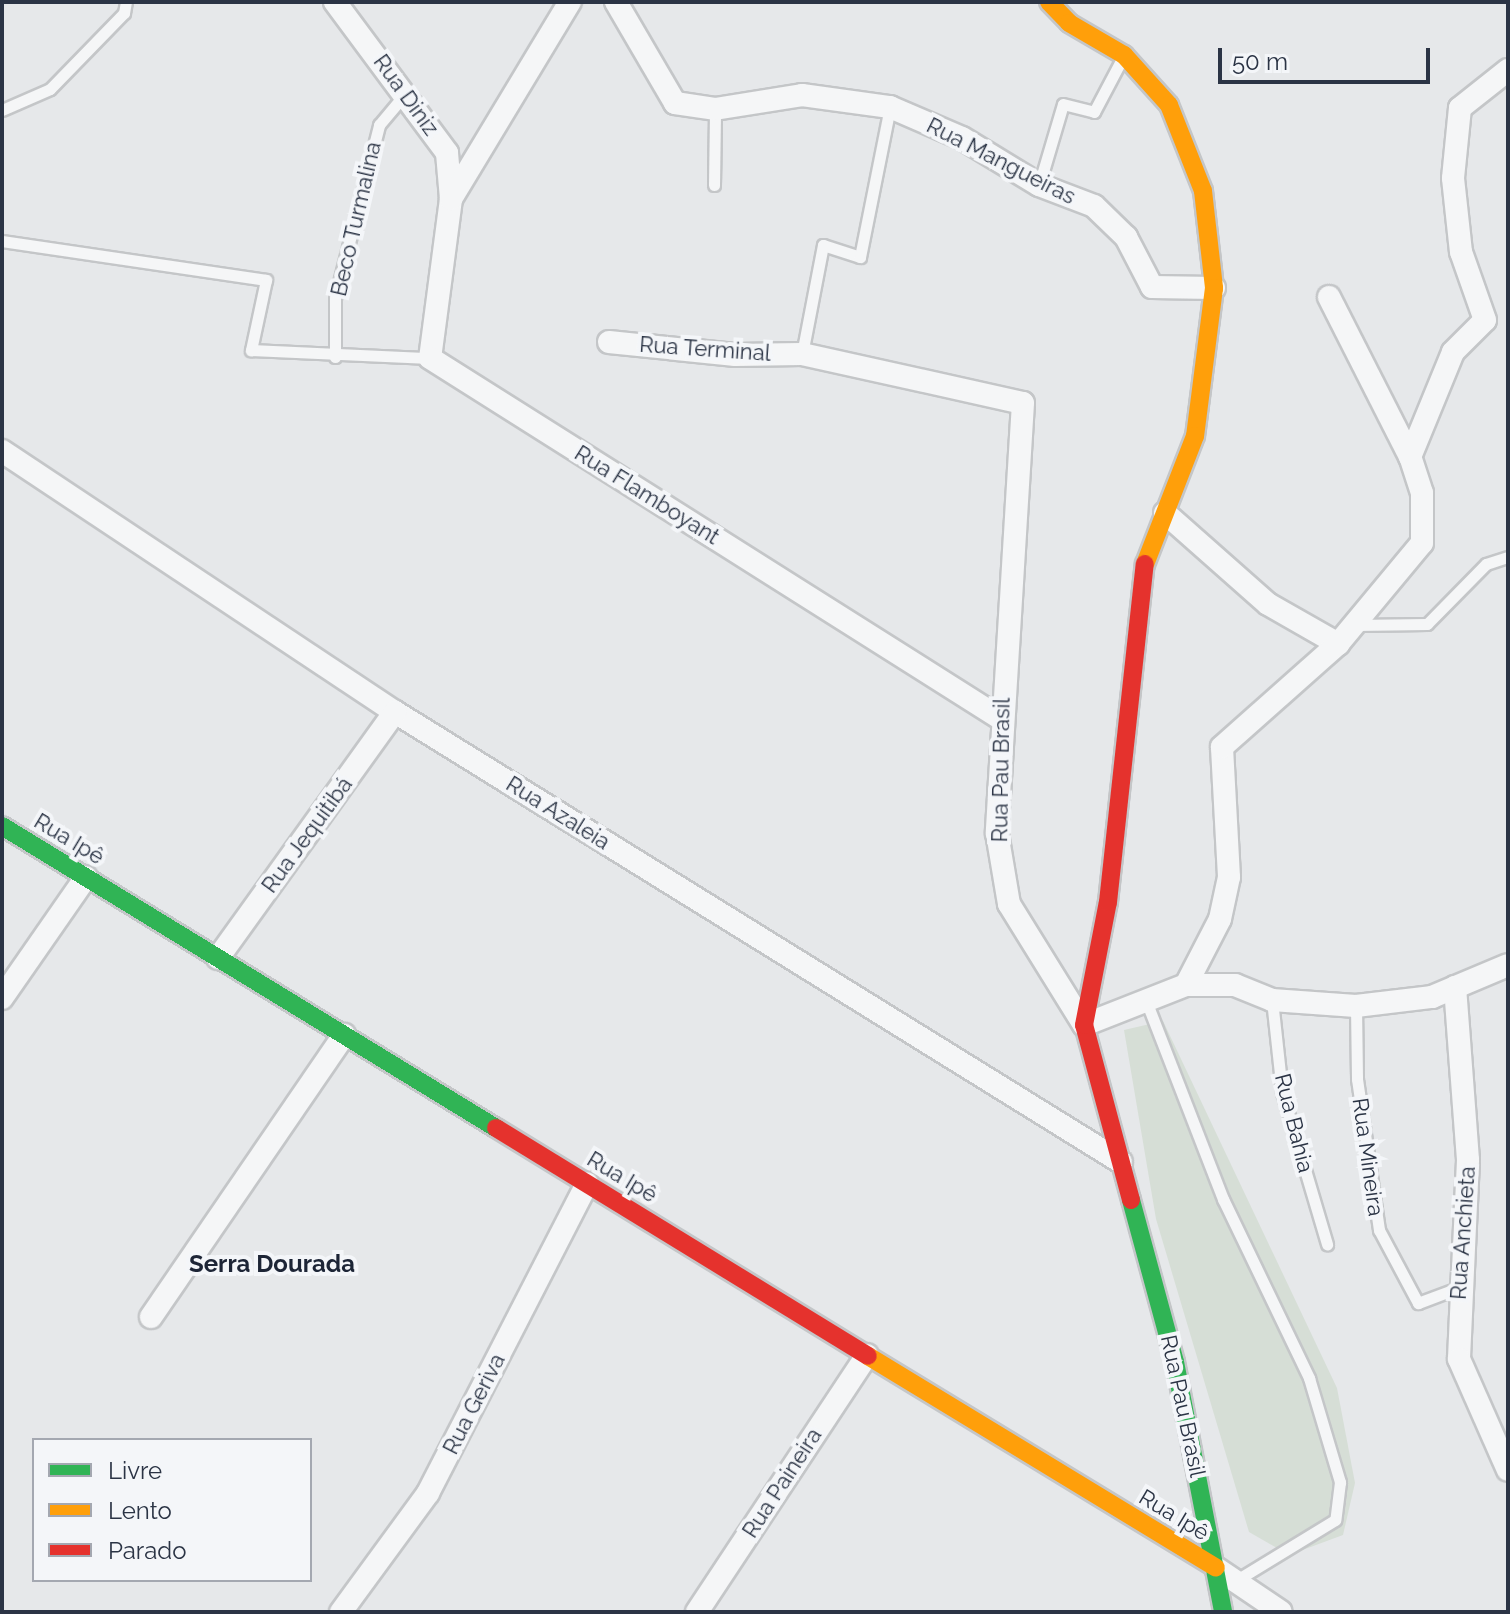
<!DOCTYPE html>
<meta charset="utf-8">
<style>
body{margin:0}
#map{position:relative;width:1510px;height:1614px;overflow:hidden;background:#e6e8ea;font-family:Raleway,sans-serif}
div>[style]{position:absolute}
.green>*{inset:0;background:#d6ded6}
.roads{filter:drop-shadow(2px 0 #c4c6c8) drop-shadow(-2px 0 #c4c6c8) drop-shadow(0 2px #c4c6c8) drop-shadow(0 -2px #c4c6c8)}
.lane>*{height:11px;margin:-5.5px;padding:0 5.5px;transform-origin:5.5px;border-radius:5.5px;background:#f5f6f7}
.street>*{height:22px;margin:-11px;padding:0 11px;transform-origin:11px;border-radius:11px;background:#f5f6f7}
.fast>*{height:18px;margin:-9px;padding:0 9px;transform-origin:9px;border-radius:9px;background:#30b455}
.slow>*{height:18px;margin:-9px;padding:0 9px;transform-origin:9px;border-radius:9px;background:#ff9f0a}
.jam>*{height:18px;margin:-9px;padding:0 9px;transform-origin:9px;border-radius:9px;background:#e5322d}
span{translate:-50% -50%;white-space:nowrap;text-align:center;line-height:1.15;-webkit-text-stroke:8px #f4f6f9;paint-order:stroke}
.street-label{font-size:22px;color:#2b3445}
.neighbourhood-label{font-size:24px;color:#1d2536;font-weight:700}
.frame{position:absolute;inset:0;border:4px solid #2b3445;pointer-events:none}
.legend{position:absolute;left:32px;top:1438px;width:280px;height:144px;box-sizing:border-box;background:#f4f6f9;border:2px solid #a4a8b1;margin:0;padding:10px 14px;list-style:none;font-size:24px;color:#2b3445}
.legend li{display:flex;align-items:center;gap:16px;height:40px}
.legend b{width:40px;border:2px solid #a4a8b1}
.scale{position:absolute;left:1218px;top:48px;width:212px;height:36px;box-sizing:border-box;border:4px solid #2b3445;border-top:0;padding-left:10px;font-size:24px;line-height:28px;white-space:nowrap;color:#2b3445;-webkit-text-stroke:6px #f4f6f9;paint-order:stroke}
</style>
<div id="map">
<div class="green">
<div style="clip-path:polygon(1163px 1021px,1337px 1388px,1355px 1483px,1343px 1535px,1289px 1555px,1249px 1532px,1156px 1219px,1124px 1030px)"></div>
</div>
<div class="roads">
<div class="lane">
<div style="left:2px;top:110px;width:52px;rotate:-23.6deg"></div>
<div style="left:50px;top:89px;width:106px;rotate:-45.8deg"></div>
<div style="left:124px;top:13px;width:11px;rotate:-80deg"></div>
<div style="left:714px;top:185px;width:76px;rotate:-89.2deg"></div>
<div style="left:1039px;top:185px;width:84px;rotate:-73.5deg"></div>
<div style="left:1063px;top:104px;width:32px;rotate:14deg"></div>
<div style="left:1094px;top:112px;width:62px;rotate:-62.2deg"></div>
<div style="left:2px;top:241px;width:267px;rotate:8.4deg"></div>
<div style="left:266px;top:280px;width:72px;rotate:102.1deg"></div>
<div style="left:251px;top:350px;width:179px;rotate:2.6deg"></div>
<div style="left:802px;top:354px;width:111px;rotate:-79.1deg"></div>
<div style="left:823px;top:245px;width:39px;rotate:18deg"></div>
<div style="left:860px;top:257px;width:153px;rotate:-78.7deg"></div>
<div style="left:335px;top:357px;width:59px;rotate:-90deg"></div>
<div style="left:335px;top:298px;width:179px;rotate:-75.7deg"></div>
<div style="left:379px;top:125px;width:39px;rotate:-50deg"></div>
<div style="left:1355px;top:625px;width:72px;rotate:-0.8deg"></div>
<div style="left:1427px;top:624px;width:84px;rotate:-45.5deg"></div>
<div style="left:1486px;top:564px;width:23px;rotate:-18deg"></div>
<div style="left:1145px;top:998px;width:216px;rotate:68.8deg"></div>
<div style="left:1223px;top:1199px;width:199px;rotate:64.3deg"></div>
<div style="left:1309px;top:1378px;width:109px;rotate:73.4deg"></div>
<div style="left:1340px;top:1482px;width:38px;rotate:97deg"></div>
<div style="left:1335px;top:1520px;width:117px;rotate:148.6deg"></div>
<div style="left:1272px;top:1000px;width:93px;rotate:83.8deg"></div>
<div style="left:1282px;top:1092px;width:159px;rotate:73.5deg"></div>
<div style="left:1356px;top:1006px;width:73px;rotate:89.2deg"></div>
<div style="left:1357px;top:1079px;width:153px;rotate:81.7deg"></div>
<div style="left:1379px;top:1230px;width:83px;rotate:61.9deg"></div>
<div style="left:1418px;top:1303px;width:43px;rotate:-20.6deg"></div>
</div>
<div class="street">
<div style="left:335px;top:2px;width:188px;rotate:53.4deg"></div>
<div style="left:447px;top:153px;width:46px;rotate:85deg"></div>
<div style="left:451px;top:199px;width:160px;rotate:97.5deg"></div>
<div style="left:430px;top:358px;width:674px;rotate:32.28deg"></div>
<div style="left:616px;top:2px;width:117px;rotate:59.7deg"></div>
<div style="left:675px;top:103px;width:40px;rotate:8.5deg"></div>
<div style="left:715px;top:109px;width:88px;rotate:-9.1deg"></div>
<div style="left:802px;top:95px;width:89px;rotate:7.8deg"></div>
<div style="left:890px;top:107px;width:78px;rotate:23.3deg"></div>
<div style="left:962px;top:138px;width:90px;rotate:31.4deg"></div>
<div style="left:1039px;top:185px;width:59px;rotate:20.9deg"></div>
<div style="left:1094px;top:206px;width:45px;rotate:44.1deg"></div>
<div style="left:1126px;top:237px;width:56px;rotate:62.5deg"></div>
<div style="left:1152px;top:287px;width:62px;rotate:0.9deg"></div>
<div style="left:451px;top:199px;width:230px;rotate:-58.9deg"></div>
<div style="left:1329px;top:297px;width:179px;rotate:63.1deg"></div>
<div style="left:609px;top:342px;width:127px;rotate:5.9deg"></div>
<div style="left:735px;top:355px;width:67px;rotate:-0.9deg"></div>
<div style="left:802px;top:354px;width:226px;rotate:12.5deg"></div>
<div style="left:1023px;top:403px;width:431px;rotate:93.5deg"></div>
<div style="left:997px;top:833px;width:72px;rotate:80.4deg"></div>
<div style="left:1009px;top:904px;width:142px;rotate:58.2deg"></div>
<div style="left:1084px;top:1025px;width:110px;rotate:-21.4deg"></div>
<div style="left:1186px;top:985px;width:49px"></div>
<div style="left:1235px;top:985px;width:40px;rotate:22deg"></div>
<div style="left:1272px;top:1000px;width:84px;rotate:4.1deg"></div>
<div style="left:1356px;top:1006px;width:77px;rotate:-6.8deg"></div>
<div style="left:1432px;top:997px;width:82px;rotate:-22.8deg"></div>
<div style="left:2px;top:451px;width:472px;rotate:33.6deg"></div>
<div style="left:395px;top:712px;width:854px;rotate:31.79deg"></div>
<div style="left:1165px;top:513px;width:137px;rotate:41.5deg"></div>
<div style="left:1268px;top:604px;width:81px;rotate:29.7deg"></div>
<div style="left:218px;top:958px;width:303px;rotate:-54.3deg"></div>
<div style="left:1186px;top:985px;width:74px;rotate:-62.7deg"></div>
<div style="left:1220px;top:919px;width:43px;rotate:-77.9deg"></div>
<div style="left:1229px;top:877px;width:130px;rotate:-93.1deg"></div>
<div style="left:1222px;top:747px;width:155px;rotate:-41.6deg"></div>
<div style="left:1338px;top:644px;width:131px;rotate:-50.3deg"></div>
<div style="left:1422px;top:543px;width:50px;rotate:-90deg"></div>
<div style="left:1422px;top:493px;width:38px;rotate:-108deg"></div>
<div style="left:1410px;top:457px;width:113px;rotate:-67.7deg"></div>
<div style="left:1453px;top:352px;width:45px;rotate:-45deg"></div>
<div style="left:1485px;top:320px;width:72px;rotate:-109.4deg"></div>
<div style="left:1461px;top:252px;width:74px;rotate:-96.2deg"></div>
<div style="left:1453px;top:178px;width:70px;rotate:-84.3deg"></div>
<div style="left:1460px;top:108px;width:61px;rotate:-38.4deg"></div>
<div style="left:1455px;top:987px;width:173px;rotate:85.7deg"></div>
<div style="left:1468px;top:1160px;width:199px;rotate:92.6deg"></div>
<div style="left:1459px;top:1359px;width:121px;rotate:66.2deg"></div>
<div style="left:2px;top:998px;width:147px;rotate:-55.2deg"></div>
<div style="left:151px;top:1317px;width:342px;rotate:-55.6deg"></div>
<div style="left:1216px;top:1568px;width:78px;rotate:34.1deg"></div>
<div style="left:341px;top:1612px;width:147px;rotate:-53.8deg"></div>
<div style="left:428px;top:1493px;width:348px;rotate:-62.8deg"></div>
<div style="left:697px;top:1612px;width:308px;rotate:-56.5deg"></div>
</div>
<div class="fast">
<div style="left:2px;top:826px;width:579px;rotate:31.44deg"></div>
<div style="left:1131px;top:1200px;width:168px;rotate:74.8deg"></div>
<div style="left:1175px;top:1362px;width:255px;rotate:79.1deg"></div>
</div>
<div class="slow">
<div style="left:1049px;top:2px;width:29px;rotate:46deg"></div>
<div style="left:1069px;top:23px;width:64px;rotate:30.2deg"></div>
<div style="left:1124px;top:55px;width:67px;rotate:48deg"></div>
<div style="left:1169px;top:105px;width:92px;rotate:68.4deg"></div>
<div style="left:1203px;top:191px;width:98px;rotate:83.5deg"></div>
<div style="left:1214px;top:288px;width:149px;rotate:97.3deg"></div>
<div style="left:1195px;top:436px;width:137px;rotate:111.3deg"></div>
<div style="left:868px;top:1356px;width:407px;rotate:31.3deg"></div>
</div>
<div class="jam">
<div style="left:496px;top:1128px;width:436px;rotate:31.5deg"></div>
<div style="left:1131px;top:1200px;width:181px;rotate:-105deg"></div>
<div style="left:1084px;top:1025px;width:125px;rotate:-79deg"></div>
<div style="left:1108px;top:902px;width:340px;rotate:-83.8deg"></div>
</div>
</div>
<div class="street-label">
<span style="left:406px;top:95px;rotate:54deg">Rua Diniz</span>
<span style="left:1001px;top:161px;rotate:27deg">Rua Mangueiras</span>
<span style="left:356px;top:219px;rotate:-77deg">Beco Turmalina</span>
<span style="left:705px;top:349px;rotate:4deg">Rua Terminal</span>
<span style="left:647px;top:495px;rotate:32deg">Rua Flamboyant</span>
<span style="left:1001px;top:770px;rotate:-89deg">Rua Pau Brasil</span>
<span style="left:558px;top:813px;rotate:32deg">Rua Azaleia</span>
<span style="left:307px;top:835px;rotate:-54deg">Rua Jequitibá</span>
<span style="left:69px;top:839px;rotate:31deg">Rua Ipê</span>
<span style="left:1294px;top:1123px;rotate:76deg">Rua Bahia</span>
<span style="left:1368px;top:1157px;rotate:82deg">Rua Mineira</span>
<span style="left:622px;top:1177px;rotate:31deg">Rua Ipê</span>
<span style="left:1463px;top:1233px;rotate:-86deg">Rua Anchieta</span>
<span style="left:474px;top:1404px;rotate:-63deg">Rua Geriva</span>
<span style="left:1183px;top:1406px;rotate:78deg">Rua Pau Brasil</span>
<span style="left:782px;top:1483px;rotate:-57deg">Rua Paineira</span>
<span style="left:1174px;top:1515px;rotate:31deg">Rua Ipê</span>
</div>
<div class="neighbourhood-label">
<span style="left:272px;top:1264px">Serra Dourada</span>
</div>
<div class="frame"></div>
<ul class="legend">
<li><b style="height:10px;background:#30b455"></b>Livre</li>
<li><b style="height:10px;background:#ff9f0a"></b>Lento</li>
<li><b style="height:10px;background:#e5322d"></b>Parado</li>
</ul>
<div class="scale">50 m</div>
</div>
